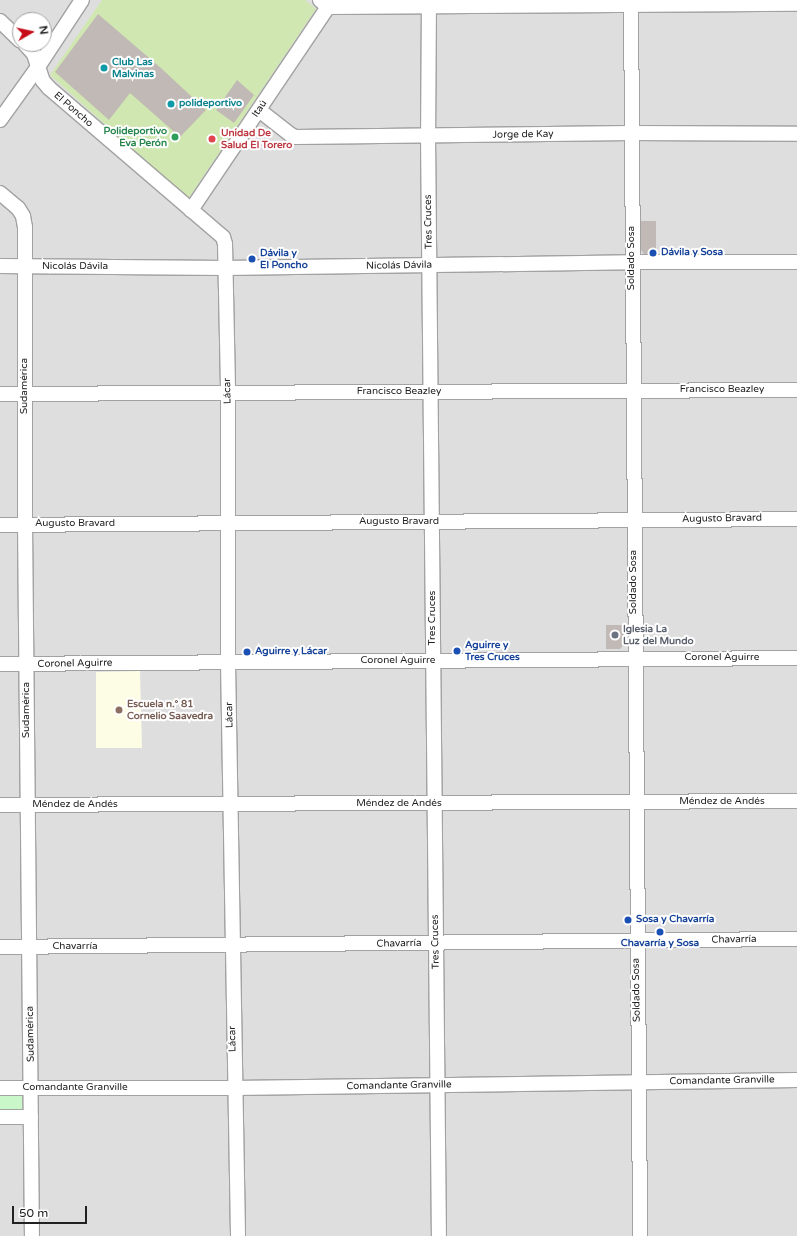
<!DOCTYPE html>
<meta charset="utf-8">
<style>
body{margin:0}
#map{position:relative;width:797px;height:1236px;overflow:hidden;background:#f1ede8;font-family:"Varela Round",sans-serif}
div>[style]{position:absolute}
.residential>*{inset:0;background:#dfdede}
.education>*{inset:0;background:#fdfce5}
.grass>*{inset:0;background:#d0e7b2}
.park>*{inset:0;background:#c9f7ca}
.building>*{inset:0;background:#c1b9b5}
.roads{filter:drop-shadow(1px 0 #a2a2a2) drop-shadow(-1px 0 #a2a2a2) drop-shadow(0 1px #a2a2a2) drop-shadow(0 -1px #a2a2a2)}
.minor>*{height:14px;margin:-7px;padding:0 7px;transform-origin:7px;border-radius:7px;background:#fff}
.dots>*{width:11px;height:11px;translate:-50% -50%;box-sizing:border-box;border:2px solid #fff;border-radius:50%}
span{translate:-50% -50%;white-space:nowrap;text-align:center;line-height:1.15;-webkit-text-stroke:4px #fff;paint-order:stroke}
.culture-label{font-size:10px;color:#0d838f;font-weight:700}
.left{translate:0 -50%;text-align:left}
.street-label{font-size:10px;color:#212121}
.leisure-label{font-size:10px;color:#27864d;font-weight:700}
.right{translate:-100% -50%;text-align:right}
.health-label{font-size:10px;color:#be3a42;font-weight:700}
.transit-label{font-size:10px;color:#164399;font-weight:700}
.worship-label{font-size:10px;color:#5b616d;font-weight:700}
.education-label{font-size:10px;color:#785e54;font-weight:700}
.north{position:absolute;left:12px;top:12px;width:40px;height:40px;box-sizing:border-box;background:#fff;border:1px solid #a6a6a6;border-radius:50%;rotate:81deg;font-size:11px;font-weight:700;line-height:16px;text-align:center;color:#212121}
.north::after{content:'';display:block;margin:auto;width:14px;height:18px;background:#c60c19;clip-path:polygon(50% 0,100% 100%,50% 72%,0 100%)}
.scale{position:absolute;left:12px;top:1206px;width:75px;height:18px;box-sizing:border-box;border:2px solid #212121;border-top:0;padding-left:5px;font-size:12px;line-height:14px;white-space:nowrap;color:#212121;-webkit-text-stroke:3px #fff;paint-order:stroke}
</style>
<div id="map">
<div class="residential">
<div style="clip-path:polygon(evenodd,0 0,797px 0,797px 1236px,0 1236px,0 0,20px 20px,44px 20px,44px 44px,20px 44px,20px 20px)"></div>
</div>
<div class="education">
<div style="clip-path:polygon(140px 671px,142px 748px,96px 748px,96px 672px)"></div>
</div>
<div class="grass">
<div style="clip-path:polygon(102px 0,305px 0,316px 9px,188px 199px,50px 75px)"></div>
</div>
<div class="park">
<div style="clip-path:polygon(0 1094px,20px 1095px,24px 1099px,24px 1109px,18px 1113px,0 1113px)"></div>
</div>
<div class="building">
<div style="clip-path:polygon(98px 14px,162px 69px,206px 110px,180px 137px,130px 93px,109px 120px,55px 72px)"></div>
<div style="clip-path:polygon(237px 80px,254px 95px,234px 123px,216px 110px)"></div>
<div style="clip-path:polygon(641px 221px,656px 221px,656px 254px,644px 254px,641px 250px)"></div>
<div style="clip-path:polygon(606px 625px,624px 625px,624px 644px,620px 649px,606px 649px)"></div>
</div>
<div class="roads">
<div class="minor">
<div style="left:320px;top:0;width:11px;rotate:41deg"></div>
<div style="left:328px;top:7px;width:469px;rotate:-0.4deg"></div>
<div style="left:429px;top:0;width:136px;rotate:90.4deg"></div>
<div style="left:428px;top:136px;width:1100px;rotate:89.43deg"></div>
<div style="left:631px;top:0;width:1236px;rotate:89.58deg"></div>
<div style="left:0;top:21px;width:28px;rotate:44deg"></div>
<div style="left:25px;top:44px;width:13px;rotate:48deg"></div>
<div style="left:34px;top:54px;width:28px;rotate:72deg"></div>
<div style="left:43px;top:81px;width:9px;rotate:49deg"></div>
<div style="left:49px;top:88px;width:229px;rotate:40.6deg"></div>
<div style="left:223px;top:237px;width:7px;rotate:74deg"></div>
<div style="left:225px;top:244px;width:149px;rotate:88.8deg"></div>
<div style="left:228px;top:393px;width:269px;rotate:90deg"></div>
<div style="left:228px;top:662px;width:574px;rotate:89deg"></div>
<div style="left:259px;top:110px;width:41px;rotate:38deg"></div>
<div style="left:291px;top:135px;width:5px;rotate:22deg"></div>
<div style="left:296px;top:137px;width:335px;rotate:-0.7deg"></div>
<div style="left:631px;top:133px;width:166px;rotate:0.3deg"></div>
<div style="left:0;top:120px;width:65px;rotate:-54.4deg"></div>
<div style="left:38px;top:67px;width:80px;rotate:-56.7deg"></div>
<div style="left:0;top:193px;width:23px;rotate:40deg"></div>
<div style="left:18px;top:208px;width:9px;rotate:58deg"></div>
<div style="left:23px;top:216px;width:11px;rotate:80deg"></div>
<div style="left:25px;top:227px;width:297px;rotate:90deg"></div>
<div style="left:25px;top:524px;width:712px;rotate:89.44deg"></div>
<div style="left:191px;top:210px;width:245px;rotate:-56deg"></div>
<div style="left:0;top:266px;width:225px;rotate:0.5deg"></div>
<div style="left:225px;top:268px;width:407px;rotate:-0.8deg"></div>
<div style="left:632px;top:262px;width:165px"></div>
<div style="left:0;top:394px;width:797px;rotate:-0.29deg"></div>
<div style="left:0;top:525px;width:797px;rotate:-0.43deg"></div>
<div style="left:0;top:664px;width:797px;rotate:-0.43deg"></div>
<div style="left:0;top:805px;width:797px;rotate:-0.29deg"></div>
<div style="left:0;top:947px;width:797px;rotate:-0.58deg"></div>
<div style="left:0;top:1088px;width:234px"></div>
<div style="left:234px;top:1088px;width:563px;rotate:-0.81deg"></div>
<div style="left:0;top:1117px;width:31px"></div>
</div>
</div>
<div class="dots">
<div style="left:104px;top:68px;background:#0f9aa8"></div>
<div style="left:171px;top:104px;background:#0f9aa8"></div>
<div style="left:175px;top:137px;background:#2e9e5b"></div>
<div style="left:212px;top:139px;background:#e0444e"></div>
<div style="left:653px;top:253px;background:#1a4fb4"></div>
<div style="left:252px;top:259px;background:#1a4fb4"></div>
<div style="left:615px;top:635px;background:#6b7280"></div>
<div style="left:457px;top:651px;background:#1a4fb4"></div>
<div style="left:247px;top:652px;background:#1a4fb4"></div>
<div style="left:119px;top:710px;background:#8d6e63"></div>
<div style="left:628px;top:920px;background:#1a4fb4"></div>
<div style="left:660px;top:932px;background:#1a4fb4"></div>
</div>
<div class="culture-label">
<span class="left" style="left:112px;top:68px">Club Las<br>Malvinas</span>
<span class="left" style="left:179px;top:104px">polideportivo</span>
</div>
<div class="street-label">
<span style="left:260px;top:109px;rotate:-56deg">Itaú</span>
<span style="left:73px;top:110px;rotate:41deg">El Poncho</span>
<span style="left:523px;top:135px;rotate:-1deg">Jorge de Kay</span>
<span style="left:429px;top:222px;rotate:-91deg">Tres Cruces</span>
<span style="left:632px;top:258px;rotate:-90deg">Soldado Sosa</span>
<span style="left:399px;top:266px;rotate:-1deg">Nicolás Dávila</span>
<span style="left:75px;top:267px">Nicolás Dávila</span>
<span style="left:25px;top:386px;rotate:-90deg">Sudamérica</span>
<span style="left:722px;top:390px">Francisco Beazley</span>
<span style="left:228px;top:391px;rotate:-91deg">Lácar</span>
<span style="left:399px;top:392px">Francisco Beazley</span>
<span style="left:722px;top:519px;rotate:-1deg">Augusto Bravard</span>
<span style="left:399px;top:522px">Augusto Bravard</span>
<span style="left:75px;top:524px">Augusto Bravard</span>
<span style="left:634px;top:582px;rotate:-90deg">Soldado Sosa</span>
<span style="left:433px;top:618px;rotate:-90deg">Tres Cruces</span>
<span style="left:722px;top:658px">Coronel Aguirre</span>
<span style="left:398px;top:661px">Coronel Aguirre</span>
<span style="left:75px;top:664px;rotate:-1deg">Coronel Aguirre</span>
<span style="left:27px;top:710px;rotate:-90deg">Sudamérica</span>
<span style="left:230px;top:715px;rotate:-91deg">Lácar</span>
<span style="left:722px;top:802px">Méndez de Andés</span>
<span style="left:399px;top:804px">Méndez de Andés</span>
<span style="left:75px;top:805px">Méndez de Andés</span>
<span style="left:734px;top:940px;rotate:-1deg">Chavarría</span>
<span style="left:436px;top:942px;rotate:-91deg">Tres Cruces</span>
<span style="left:399px;top:944px;rotate:-1deg">Chavarría</span>
<span style="left:75px;top:947px">Chavarría</span>
<span style="left:637px;top:990px;rotate:-91deg">Soldado Sosa</span>
<span style="left:31px;top:1034px;rotate:-91deg">Sudamérica</span>
<span style="left:233px;top:1039px;rotate:-91deg">Lácar</span>
<span style="left:722px;top:1081px;rotate:-1deg">Comandante Granville</span>
<span style="left:399px;top:1086px;rotate:-1deg">Comandante Granville</span>
<span style="left:75px;top:1088px">Comandante Granville</span>
</div>
<div class="leisure-label">
<span class="right" style="left:167px;top:137px">Polideportivo<br>Eva Perón</span>
</div>
<div class="health-label">
<span class="left" style="left:221px;top:139px">Unidad De<br>Salud El Torero</span>
</div>
<div class="transit-label">
<span class="left" style="left:260px;top:259px">Dávila y<br>El Poncho</span>
<span class="left" style="left:661px;top:253px">Dávila y Sosa</span>
<span class="left" style="left:465px;top:651px">Aguirre y<br>Tres Cruces</span>
<span class="left" style="left:255px;top:652px">Aguirre y Lácar</span>
<span class="left" style="left:636px;top:920px">Sosa y Chavarría</span>
<span style="left:660px;top:944px">Chavarría y Sosa</span>
</div>
<div class="worship-label">
<span class="left" style="left:623px;top:635px">Iglesia La<br>Luz del Mundo</span>
</div>
<div class="education-label">
<span class="left" style="left:127px;top:710px">Escuela n.° 81<br>Cornelio Saavedra</span>
</div>
<div class="north">N</div>
<div class="scale">50 m</div>
</div>
